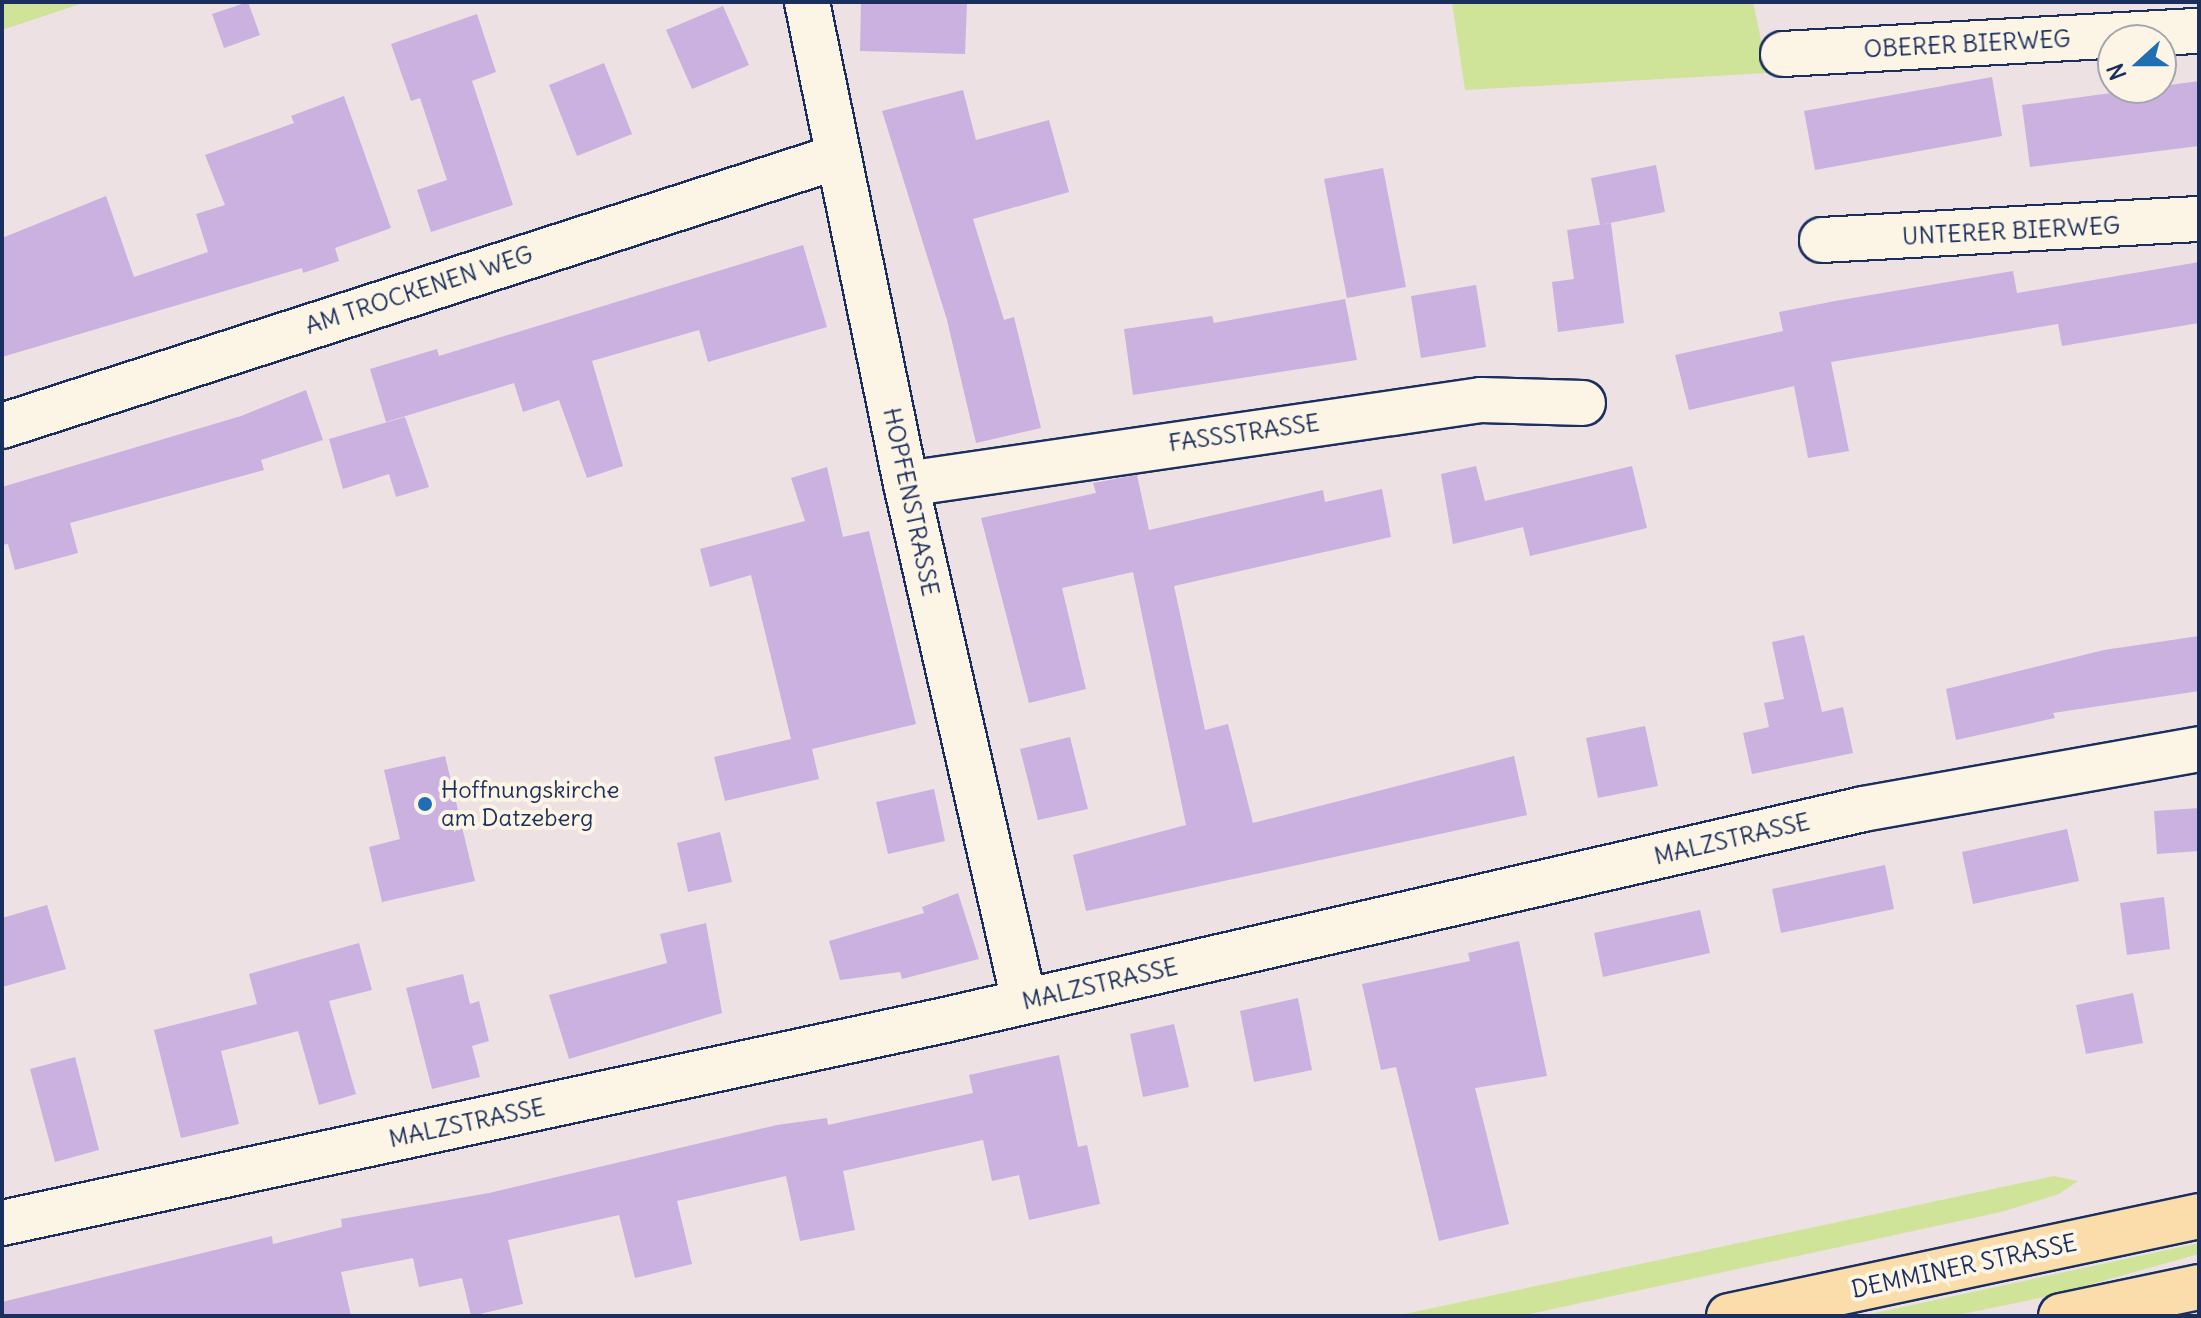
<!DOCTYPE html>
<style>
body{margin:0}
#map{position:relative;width:2201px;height:1318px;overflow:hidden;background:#ede1e4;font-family:Delius,sans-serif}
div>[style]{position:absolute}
.green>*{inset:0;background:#cfe499}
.building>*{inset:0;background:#cbb1e0}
.roads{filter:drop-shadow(2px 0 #1b2f5e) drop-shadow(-2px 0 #1b2f5e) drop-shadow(0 2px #1b2f5e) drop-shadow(0 -2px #1b2f5e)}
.minor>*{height:44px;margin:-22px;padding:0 22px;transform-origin:22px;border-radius:22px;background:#fcf5e5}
.major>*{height:44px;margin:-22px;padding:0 22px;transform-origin:22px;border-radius:22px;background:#faddab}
.dots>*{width:22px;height:22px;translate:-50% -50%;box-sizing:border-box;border:4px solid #fcf5e5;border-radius:50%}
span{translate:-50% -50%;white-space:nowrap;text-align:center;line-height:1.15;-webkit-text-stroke:8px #fcf5e5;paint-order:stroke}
.street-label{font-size:24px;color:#1b2f5e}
.poi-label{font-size:24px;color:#1b2f5e}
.left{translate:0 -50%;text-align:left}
.frame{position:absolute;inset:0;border:4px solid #1b2f5e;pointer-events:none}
.north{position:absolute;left:2097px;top:24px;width:80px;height:80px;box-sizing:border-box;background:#fcf5e5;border:2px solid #a2a6af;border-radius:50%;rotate:249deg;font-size:22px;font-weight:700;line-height:32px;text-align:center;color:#1b2f5e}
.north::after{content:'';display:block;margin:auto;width:28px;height:36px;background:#1f6fb2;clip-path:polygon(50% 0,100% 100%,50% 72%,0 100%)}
</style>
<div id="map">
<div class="green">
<div style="clip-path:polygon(2px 2px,86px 2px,2px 30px)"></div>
<div style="clip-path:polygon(1452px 2px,1753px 2px,1768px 73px,1465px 90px)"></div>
<div style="clip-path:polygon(2054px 1176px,2078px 1181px,2059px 1194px,2001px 1212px,1520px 1316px,1395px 1316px)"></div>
<div style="clip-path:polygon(2199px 1243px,2199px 1254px,2049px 1296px,1953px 1316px,1861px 1316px)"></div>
</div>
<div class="building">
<div style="clip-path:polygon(248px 2px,260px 35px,224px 48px,212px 14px)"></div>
<div style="clip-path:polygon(861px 2px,967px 2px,965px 54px,860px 51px)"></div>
<div style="clip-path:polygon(723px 6px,749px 65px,692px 89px,666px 30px)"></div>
<div style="clip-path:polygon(477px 14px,496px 72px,472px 81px,513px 205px,431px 232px,417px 190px,447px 180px,420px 98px,411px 101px,391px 44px)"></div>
<div style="clip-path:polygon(604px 63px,632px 134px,577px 156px,549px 85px)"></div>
<div style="clip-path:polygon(1992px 77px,2002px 136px,1815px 170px,1804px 111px)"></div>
<div style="clip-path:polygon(2199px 81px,2199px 146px,2030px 167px,2022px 105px)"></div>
<div style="clip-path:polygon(963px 90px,976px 140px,1049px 120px,1069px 192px,973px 219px,1004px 320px,1014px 317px,1041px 428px,976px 443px,947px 320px,882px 111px)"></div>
<div style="clip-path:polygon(344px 96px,391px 228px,335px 248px,339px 261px,303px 273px,302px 268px,2px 357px,2px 238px,106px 196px,134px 277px,208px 252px,196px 214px,225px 205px,205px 155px,294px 123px,291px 116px)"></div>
<div style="clip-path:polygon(1656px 165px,1665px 212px,1600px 225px,1591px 178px)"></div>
<div style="clip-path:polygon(1383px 168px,1406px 287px,1347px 298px,1324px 179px)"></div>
<div style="clip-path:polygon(1611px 223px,1624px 323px,1558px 332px,1552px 282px,1574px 279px,1567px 230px)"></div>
<div style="clip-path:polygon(803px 245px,827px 327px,708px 362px,699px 330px,592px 361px,623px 466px,587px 478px,559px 400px,523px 412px,514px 383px,386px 422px,370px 369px,437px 349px,439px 356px)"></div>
<div style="clip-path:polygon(2199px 262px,2199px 323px,2062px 346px,2058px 324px,1831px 362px,1849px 451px,1808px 458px,1794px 386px,1689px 410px,1675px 355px,1783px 331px,1779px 312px,1835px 301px,2013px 271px,2017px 293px)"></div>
<div style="clip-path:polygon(1476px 285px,1486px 347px,1421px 358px,1411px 296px)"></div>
<div style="clip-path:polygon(1345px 299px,1357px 360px,1133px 395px,1124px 329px,1212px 316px,1214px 323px)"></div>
<div style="clip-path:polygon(306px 390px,323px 440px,261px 460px,264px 470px,70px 523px,78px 553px,15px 570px,8px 544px,2px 545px,2px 487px,241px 416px)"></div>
<div style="clip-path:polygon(405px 417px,429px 487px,396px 497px,389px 474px,343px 489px,329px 439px)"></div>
<div style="clip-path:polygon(1476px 466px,1485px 501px,1632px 466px,1647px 528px,1530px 556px,1523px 527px,1453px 544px,1441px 474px)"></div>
<div style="clip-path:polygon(827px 467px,843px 537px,869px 531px,916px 724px,812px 749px,819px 779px,725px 801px,714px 757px,791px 739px,751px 575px,710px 587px,700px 549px,805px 521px,791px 478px)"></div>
<div style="clip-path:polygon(1137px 475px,1149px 530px,1323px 490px,1325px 502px,1382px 489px,1391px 537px,1174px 586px,1205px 730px,1228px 724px,1253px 823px,1514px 756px,1527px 815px,1086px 911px,1073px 855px,1186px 825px,1133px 572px,1062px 588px,1086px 689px,1029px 703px,981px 518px,1096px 493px,1093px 483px)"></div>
<div style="clip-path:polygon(1804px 635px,1822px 712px,1843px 707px,1853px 753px,1752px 774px,1743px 733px,1769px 727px,1764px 703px,1784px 699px,1772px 642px)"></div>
<div style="clip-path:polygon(2199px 636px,2199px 691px,2053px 713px,2055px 718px,1956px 740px,1946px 689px,2104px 650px)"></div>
<div style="clip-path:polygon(1645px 726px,1658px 786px,1598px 798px,1586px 738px)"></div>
<div style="clip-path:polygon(1070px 737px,1088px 809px,1038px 820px,1020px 749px)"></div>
<div style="clip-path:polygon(445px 756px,475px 881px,382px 902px,369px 847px,400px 839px,384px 770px)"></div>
<div style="clip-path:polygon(934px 789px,945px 841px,888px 854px,876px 802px)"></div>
<div style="clip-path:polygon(2199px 808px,2199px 851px,2157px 854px,2154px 811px)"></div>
<div style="clip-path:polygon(2067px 829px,2079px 881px,1973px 904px,1962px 852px)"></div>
<div style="clip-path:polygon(720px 832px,732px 882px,688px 892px,677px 843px)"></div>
<div style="clip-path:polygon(1885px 865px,1894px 909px,1781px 933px,1772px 889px)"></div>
<div style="clip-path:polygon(958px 893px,979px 959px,902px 979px,900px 972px,840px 980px,829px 941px,924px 913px,922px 907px)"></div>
<div style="clip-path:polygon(2164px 897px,2170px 949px,2127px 955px,2120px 903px)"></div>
<div style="clip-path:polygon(47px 905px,66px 969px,2px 987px,2px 918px)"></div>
<div style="clip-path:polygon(1700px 910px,1710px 953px,1603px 977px,1594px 933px)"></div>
<div style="clip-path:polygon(706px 923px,722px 1013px,569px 1059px,549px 995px,667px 963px,660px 934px)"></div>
<div style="clip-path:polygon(1519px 941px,1547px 1076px,1475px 1088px,1509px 1224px,1439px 1241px,1396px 1067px,1381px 1070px,1362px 984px,1470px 961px,1468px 953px)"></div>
<div style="clip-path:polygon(359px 943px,372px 990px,329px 1001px,356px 1094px,319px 1105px,298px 1031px,221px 1051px,239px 1124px,181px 1138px,154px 1030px,257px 1004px,249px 974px)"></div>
<div style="clip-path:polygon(463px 974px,470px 1004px,479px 1001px,489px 1041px,472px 1046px,480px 1077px,432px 1089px,406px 988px)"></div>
<div style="clip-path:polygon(2133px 993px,2143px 1043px,2086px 1054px,2076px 1005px)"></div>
<div style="clip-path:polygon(1298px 998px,1312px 1070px,1254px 1082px,1240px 1011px)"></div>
<div style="clip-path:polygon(1174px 1024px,1189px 1087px,1143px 1097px,1130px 1034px)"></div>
<div style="clip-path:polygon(1059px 1055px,1078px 1147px,1087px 1145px,1100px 1204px,1029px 1220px,1019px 1175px,992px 1181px,983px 1140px,843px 1171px,855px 1230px,800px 1241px,786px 1176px,677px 1201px,692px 1264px,635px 1278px,619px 1215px,508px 1240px,523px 1304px,471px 1316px,462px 1278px,419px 1287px,413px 1258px,341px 1272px,351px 1316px,2px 1316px,2px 1302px,272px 1236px,273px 1244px,342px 1227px,341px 1219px,489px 1193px,777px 1125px,827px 1118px,828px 1125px,973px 1093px,969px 1075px)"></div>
<div style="clip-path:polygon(75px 1057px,99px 1150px,55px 1162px,30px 1069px)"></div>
</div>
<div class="roads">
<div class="minor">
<div style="left:807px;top:2px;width:492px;rotate:78.4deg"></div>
<div style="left:906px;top:484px;width:530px;rotate:77.14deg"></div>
<div style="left:1783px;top:54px;width:417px;rotate:-3.2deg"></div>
<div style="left:1822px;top:240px;width:378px;rotate:-3.2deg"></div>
<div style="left:2px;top:426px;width:877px;rotate:-17.86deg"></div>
<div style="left:906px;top:484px;width:581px;rotate:-8.31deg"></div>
<div style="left:1481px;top:400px;width:102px;rotate:1.7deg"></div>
<div style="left:2px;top:1223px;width:965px;rotate:-12.15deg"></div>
<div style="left:945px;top:1020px;width:942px;rotate:-12.94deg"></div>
<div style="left:1863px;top:809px;width:341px;rotate:-10.1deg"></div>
</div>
<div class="major">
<div style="left:1729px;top:1316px;width:481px;rotate:-12deg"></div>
<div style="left:2061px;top:1316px;width:141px;rotate:-11.9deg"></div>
</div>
</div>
<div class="dots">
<div style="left:425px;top:804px;background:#1f6fb2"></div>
</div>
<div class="street-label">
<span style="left:1967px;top:44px;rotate:-3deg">OBERER BIERWEG</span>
<span style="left:2011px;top:231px;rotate:-3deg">UNTERER BIERWEG</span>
<span style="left:419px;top:290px;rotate:-18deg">AM TROCKENEN WEG</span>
<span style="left:1244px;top:433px;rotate:-8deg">FASSSTRASSE</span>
<span style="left:911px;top:502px;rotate:78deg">HOPFENSTRASSE</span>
<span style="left:1732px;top:839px;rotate:-13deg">MALZSTRASSE</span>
<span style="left:1100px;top:984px;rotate:-13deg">MALZSTRASSE</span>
<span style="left:467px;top:1123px;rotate:-12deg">MALZSTRASSE</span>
<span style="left:1964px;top:1266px;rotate:-12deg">DEMMINER STRASSE</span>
</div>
<div class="poi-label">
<span class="left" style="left:441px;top:804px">Hoffnungskirche<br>am Datzeberg</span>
</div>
<div class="frame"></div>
<div class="north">N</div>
</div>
